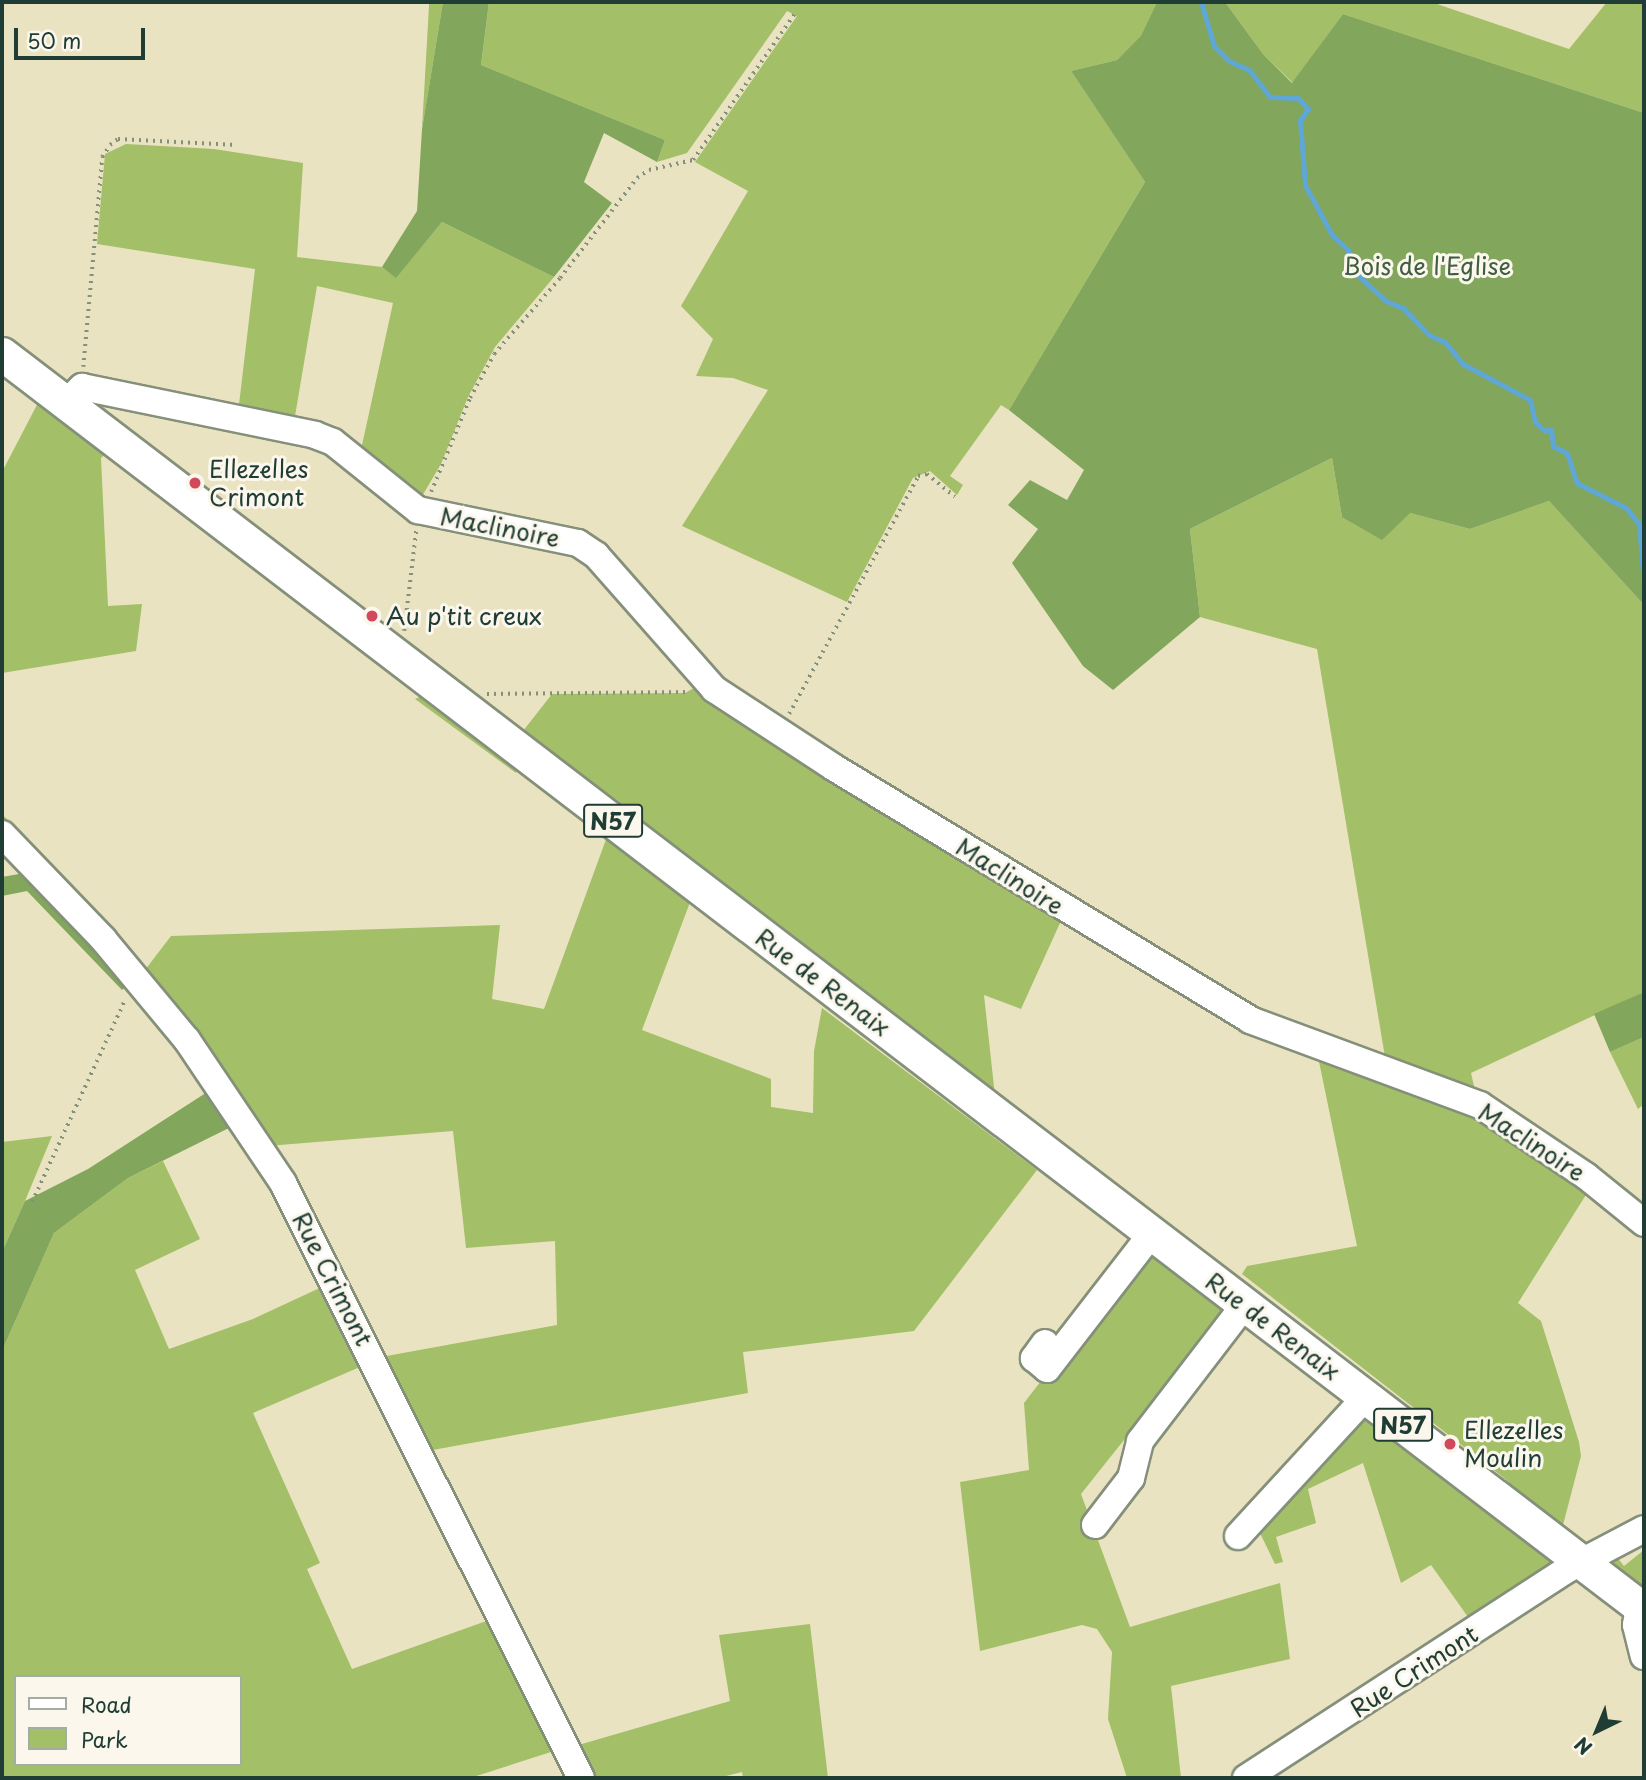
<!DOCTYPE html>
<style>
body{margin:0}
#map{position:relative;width:1646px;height:1780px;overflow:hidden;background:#eae3c1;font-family:"Playpen Sans",sans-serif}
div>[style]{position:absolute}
.green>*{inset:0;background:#a3bf67}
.forest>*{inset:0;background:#82a65c}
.stream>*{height:5px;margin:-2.5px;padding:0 2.5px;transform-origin:2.5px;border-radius:2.5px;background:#5fa7d6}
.path>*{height:3.5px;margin-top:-1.75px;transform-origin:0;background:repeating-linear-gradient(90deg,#84907a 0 2px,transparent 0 7px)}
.roads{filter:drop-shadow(2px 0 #84907a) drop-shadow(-2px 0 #84907a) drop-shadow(0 2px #84907a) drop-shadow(0 -2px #84907a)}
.minor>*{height:26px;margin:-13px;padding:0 13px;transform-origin:13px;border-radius:13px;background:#fff}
.major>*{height:33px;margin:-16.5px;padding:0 16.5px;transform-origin:16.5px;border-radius:16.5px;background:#fff}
.dots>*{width:19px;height:19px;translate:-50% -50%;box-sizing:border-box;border:4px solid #fbf7ec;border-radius:50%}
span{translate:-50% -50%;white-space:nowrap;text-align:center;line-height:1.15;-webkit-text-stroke:6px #fbf7ec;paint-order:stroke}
.shield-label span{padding:2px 5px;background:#fbf7ec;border:2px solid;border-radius:5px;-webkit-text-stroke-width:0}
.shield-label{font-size:23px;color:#1f3d34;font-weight:700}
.park-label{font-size:24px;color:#405e41}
.poi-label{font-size:24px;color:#1f3d34}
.left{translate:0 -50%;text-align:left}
.street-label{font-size:24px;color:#1f3d34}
.frame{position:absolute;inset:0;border:4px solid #1f3d34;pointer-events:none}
.legend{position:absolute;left:14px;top:1675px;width:228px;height:91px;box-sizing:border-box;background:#fbf7ec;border:2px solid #a3ada2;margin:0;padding:9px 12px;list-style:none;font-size:21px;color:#1f3d34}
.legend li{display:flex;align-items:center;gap:14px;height:35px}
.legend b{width:35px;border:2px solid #a3ada2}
.north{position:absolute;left:1562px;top:1696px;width:70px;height:70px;-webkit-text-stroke:5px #fbf7ec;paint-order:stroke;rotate:223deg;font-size:19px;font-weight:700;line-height:28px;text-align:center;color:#1f3d34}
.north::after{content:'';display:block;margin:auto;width:24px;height:32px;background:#1f3d34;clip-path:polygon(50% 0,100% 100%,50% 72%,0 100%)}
.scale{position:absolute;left:14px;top:28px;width:131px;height:32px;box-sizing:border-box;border:4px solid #1f3d34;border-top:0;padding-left:9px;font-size:21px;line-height:24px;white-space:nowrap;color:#1f3d34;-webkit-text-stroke:5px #fbf7ec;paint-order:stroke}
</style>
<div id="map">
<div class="green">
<div style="clip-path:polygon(429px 2px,443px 2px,422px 129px,429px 6px)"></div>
<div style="clip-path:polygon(489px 2px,1157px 2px,1141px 37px,1117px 60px,1071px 71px,1145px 182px,1009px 410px,1001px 405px,950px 476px,963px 485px,957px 495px,930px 471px,913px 478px,847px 602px,682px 526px,768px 390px,733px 378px,696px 376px,713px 339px,681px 306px,748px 191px,695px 162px,797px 16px,787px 11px,687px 153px,657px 162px,665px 140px,481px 65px)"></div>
<div style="clip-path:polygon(1225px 2px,1431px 2px,1569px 49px,1607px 2px,1644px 2px,1644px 113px,1343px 14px,1293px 83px,1263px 54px)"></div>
<div style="clip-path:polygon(126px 144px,214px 149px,303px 163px,297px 257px,382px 267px,396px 277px,442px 222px,554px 277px,495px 347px,468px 397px,441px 464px,418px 503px,359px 459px,393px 303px,317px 286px,294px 422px,238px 413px,255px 269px,97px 244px,105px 154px)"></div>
<div style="clip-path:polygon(40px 399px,106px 453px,101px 458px,108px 606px,142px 604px,136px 651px,2px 673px,2px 472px)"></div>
<div style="clip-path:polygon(1332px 458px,1342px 517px,1410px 513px,1470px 529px,1549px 501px,1644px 605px,1644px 992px,1471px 1073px,1478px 1103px,1387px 1069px,1317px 649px,1200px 617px,1190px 529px)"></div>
<div style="clip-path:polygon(703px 683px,1065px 912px,1021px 1009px,984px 995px,995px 1096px,523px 731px,552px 694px,685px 693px)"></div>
<div style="clip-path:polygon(424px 695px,517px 765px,516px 773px,415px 699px)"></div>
<div style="clip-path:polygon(2px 814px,145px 970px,171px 936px,500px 925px,492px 999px,544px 1009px,608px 834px,692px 897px,642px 1030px,771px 1079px,771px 1107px,813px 1113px,814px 1051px,822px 1008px,1037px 1170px,914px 1331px,743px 1352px,748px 1393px,427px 1451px,575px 1746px,730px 1701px,719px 1635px,810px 1624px,828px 1778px,743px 1778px,742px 1772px,718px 1778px,587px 1778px,381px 1357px,557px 1325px,555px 1241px,466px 1248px,453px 1131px,267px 1146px,2px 826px)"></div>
<div style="clip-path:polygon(1644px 1037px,1644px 1104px,1638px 1109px,1610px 1052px)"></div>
<div style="clip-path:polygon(1316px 1047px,1472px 1108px,1589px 1190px,1518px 1303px,1541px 1321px,1579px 1442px,1581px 1456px,1563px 1525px,1587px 1545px,1505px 1490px,1509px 1482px,1242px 1274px,1247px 1266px,1357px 1246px)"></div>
<div style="clip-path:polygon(52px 1136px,25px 1201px,2px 1252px,2px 1142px)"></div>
<div style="clip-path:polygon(evenodd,163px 1161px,200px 1239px,135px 1270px,169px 1349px,253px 1319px,324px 1286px,367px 1364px,253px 1413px,320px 1563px,307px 1569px,352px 1669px,492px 1619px,554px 1751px,470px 1778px,2px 1778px,2px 1351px,54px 1233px,128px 1178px,163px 1161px,16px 1677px,240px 1677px,240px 1764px,16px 1764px,16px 1677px)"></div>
<div style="clip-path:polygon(1147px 1244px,1229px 1308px,1081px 1494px,1130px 1627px,1280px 1583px,1290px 1659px,1171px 1686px,1181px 1778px,1127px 1778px,1108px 1719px,1112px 1652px,1097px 1629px,1082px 1625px,980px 1651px,960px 1482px,1029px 1470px,1024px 1403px)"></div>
<div style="clip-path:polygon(1369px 1415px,1529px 1544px,1538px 1544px,1549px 1552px,1552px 1561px,1548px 1572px,1473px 1624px,1431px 1565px,1401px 1583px,1363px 1463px,1308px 1489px,1316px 1523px,1276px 1537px,1283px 1562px,1275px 1564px,1257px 1527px)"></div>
<div style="clip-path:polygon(1644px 1550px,1644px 1596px,1612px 1568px,1616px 1556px,1624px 1566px)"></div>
</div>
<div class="forest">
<div style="clip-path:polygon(443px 2px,489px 2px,481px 65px,665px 140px,657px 162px,604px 133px,584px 182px,612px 203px,554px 277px,442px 222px,396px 278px,382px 267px,417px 211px,422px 129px)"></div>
<div style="clip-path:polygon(1157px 2px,1225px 2px,1263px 54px,1292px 83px,1343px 14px,1644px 113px,1644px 605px,1549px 501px,1470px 529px,1410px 513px,1382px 540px,1342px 517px,1332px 458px,1190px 529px,1200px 617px,1113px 690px,1083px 666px,1012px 563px,1038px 529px,1008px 505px,1030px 480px,1067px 500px,1084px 470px,1009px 410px,1145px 182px,1071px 71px,1117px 60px,1141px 36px)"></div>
<div style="clip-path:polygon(30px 872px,131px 982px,122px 990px,27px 891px,2px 896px,2px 877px)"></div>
<div style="clip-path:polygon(1644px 992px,1644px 1037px,1610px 1052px,1594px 1014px)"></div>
<div style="clip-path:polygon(215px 1087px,237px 1124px,128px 1178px,54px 1233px,2px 1351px,2px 1252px,25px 1201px,88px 1169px)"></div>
</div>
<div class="stream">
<div style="left:1201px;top:2px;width:46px;rotate:73.5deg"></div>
<div style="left:1214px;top:46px;width:21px;rotate:45deg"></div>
<div style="left:1229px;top:61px;width:22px;rotate:24deg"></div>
<div style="left:1249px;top:70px;width:34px;rotate:52deg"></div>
<div style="left:1270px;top:97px;width:28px;rotate:2deg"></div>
<div style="left:1298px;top:98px;width:15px;rotate:48deg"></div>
<div style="left:1308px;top:109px;width:14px;rotate:126deg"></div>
<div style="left:1300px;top:120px;width:65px;rotate:85.6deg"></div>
<div style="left:1305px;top:185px;width:57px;rotate:61.6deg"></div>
<div style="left:1332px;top:235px;width:22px;rotate:43deg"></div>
<div style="left:1348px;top:250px;width:17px;rotate:87deg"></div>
<div style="left:1349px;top:267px;width:50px;rotate:42.6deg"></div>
<div style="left:1386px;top:301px;width:18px;rotate:22deg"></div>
<div style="left:1403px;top:308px;width:37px;rotate:46deg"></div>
<div style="left:1429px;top:335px;width:17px;rotate:24deg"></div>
<div style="left:1445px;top:342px;width:28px;rotate:51deg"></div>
<div style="left:1463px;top:364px;width:76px;rotate:28.2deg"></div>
<div style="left:1530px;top:400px;width:23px;rotate:77deg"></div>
<div style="left:1535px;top:422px;width:13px;rotate:42deg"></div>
<div style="left:1545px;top:431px;width:6px;rotate:-18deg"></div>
<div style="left:1551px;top:429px;width:17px;rotate:83deg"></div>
<div style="left:1553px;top:446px;width:16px;rotate:27deg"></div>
<div style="left:1567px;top:453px;width:32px;rotate:72deg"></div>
<div style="left:1577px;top:483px;width:55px;rotate:27deg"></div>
<div style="left:1626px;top:508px;width:21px;rotate:51deg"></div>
<div style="left:1639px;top:524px;width:62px;rotate:85.4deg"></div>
</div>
<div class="path">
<div style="left:83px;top:367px;width:211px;rotate:-84.8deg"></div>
<div style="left:102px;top:157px;width:14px;rotate:-56deg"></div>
<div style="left:110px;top:145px;width:10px;rotate:-37deg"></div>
<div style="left:118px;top:139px;width:119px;rotate:2.9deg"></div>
<div style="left:431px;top:492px;width:102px;rotate:-67.5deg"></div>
<div style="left:470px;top:398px;width:50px;rotate:-61.4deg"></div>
<div style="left:494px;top:354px;width:101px;rotate:-49deg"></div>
<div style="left:560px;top:278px;width:126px;rotate:-52.4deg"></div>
<div style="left:637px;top:178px;width:14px;rotate:-34deg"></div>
<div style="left:649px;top:170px;width:45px;rotate:-12.8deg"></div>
<div style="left:693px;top:160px;width:179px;rotate:-55.2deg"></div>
<div style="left:404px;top:631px;width:101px;rotate:-83.2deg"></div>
<div style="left:487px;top:694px;width:202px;rotate:-0.6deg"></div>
<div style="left:789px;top:714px;width:271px;rotate:-61.5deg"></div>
<div style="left:918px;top:476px;width:9px;rotate:-13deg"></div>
<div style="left:927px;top:474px;width:36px;rotate:39deg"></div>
<div style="left:32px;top:1202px;width:222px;rotate:-65.3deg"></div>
</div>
<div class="roads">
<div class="minor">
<div style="left:66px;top:403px;width:23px;rotate:-45deg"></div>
<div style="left:82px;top:387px;width:238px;rotate:11.6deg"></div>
<div style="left:315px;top:435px;width:19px;rotate:21deg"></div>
<div style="left:333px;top:442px;width:109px;rotate:38.7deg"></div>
<div style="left:418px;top:510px;width:163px;rotate:11.7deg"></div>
<div style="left:578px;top:543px;width:22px;rotate:34deg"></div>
<div style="left:596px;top:555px;width:179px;rotate:48.6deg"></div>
<div style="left:714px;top:689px;width:142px;rotate:33.2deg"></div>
<div style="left:833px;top:767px;width:488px;rotate:31.2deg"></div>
<div style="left:1250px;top:1020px;width:245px;rotate:20.3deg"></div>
<div style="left:1480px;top:1105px;width:128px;rotate:33.8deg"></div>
<div style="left:1586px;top:1176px;width:75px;rotate:39deg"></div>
<div style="left:2px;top:834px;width:146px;rotate:46.1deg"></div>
<div style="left:103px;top:939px;width:131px;rotate:50.3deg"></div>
<div style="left:187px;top:1040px;width:172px;rotate:56.1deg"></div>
<div style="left:283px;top:1183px;width:665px;rotate:63.4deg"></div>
<div style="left:1045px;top:1343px;width:19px;rotate:126deg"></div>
<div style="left:1034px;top:1358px;width:17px;rotate:40deg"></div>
<div style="left:1047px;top:1369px;width:172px;rotate:-52.3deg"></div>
<div style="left:1095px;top:1525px;width:59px;rotate:-52.5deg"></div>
<div style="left:1131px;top:1478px;width:38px;rotate:-76deg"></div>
<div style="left:1140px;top:1441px;width:173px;rotate:-52.5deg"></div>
<div style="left:1238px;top:1536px;width:189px;rotate:-47.4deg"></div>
<div style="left:1639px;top:1606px;width:19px;rotate:99deg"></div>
<div style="left:1636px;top:1625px;width:32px;rotate:76deg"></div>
<div style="left:1246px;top:1778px;width:382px;rotate:-33deg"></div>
<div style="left:1566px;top:1570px;width:88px;rotate:-27.7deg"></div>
</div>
<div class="major">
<div style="left:2px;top:354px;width:2067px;rotate:37.41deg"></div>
</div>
</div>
<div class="dots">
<div style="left:195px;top:483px;background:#d1495b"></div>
<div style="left:372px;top:616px;background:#d1495b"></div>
<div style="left:1450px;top:1444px;background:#d1495b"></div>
</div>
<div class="shield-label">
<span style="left:613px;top:821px">N57</span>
<span style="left:1403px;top:1425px">N57</span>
</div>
<div class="park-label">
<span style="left:1427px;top:266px">Bois de l'Eglise</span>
</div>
<div class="poi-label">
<span class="left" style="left:209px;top:483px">Ellezelles<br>Crimont</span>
<span class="left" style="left:386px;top:616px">Au p'tit creux</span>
<span class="left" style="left:1464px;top:1444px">Ellezelles<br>Moulin</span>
</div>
<div class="street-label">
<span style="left:500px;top:527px;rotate:11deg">Maclinoire</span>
<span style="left:1010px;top:876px;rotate:32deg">Maclinoire</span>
<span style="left:823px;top:982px;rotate:37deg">Rue de Renaix</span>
<span style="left:1532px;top:1142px;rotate:33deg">Maclinoire</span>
<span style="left:333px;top:1279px;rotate:63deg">Rue Crimont</span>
<span style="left:1273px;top:1326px;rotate:37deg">Rue de Renaix</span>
<span style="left:1414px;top:1671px;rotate:-33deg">Rue Crimont</span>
</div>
<div class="frame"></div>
<ul class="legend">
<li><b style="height:9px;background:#fff"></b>Road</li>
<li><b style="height:19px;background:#a3bf67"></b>Park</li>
</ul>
<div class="north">N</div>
<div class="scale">50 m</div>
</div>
